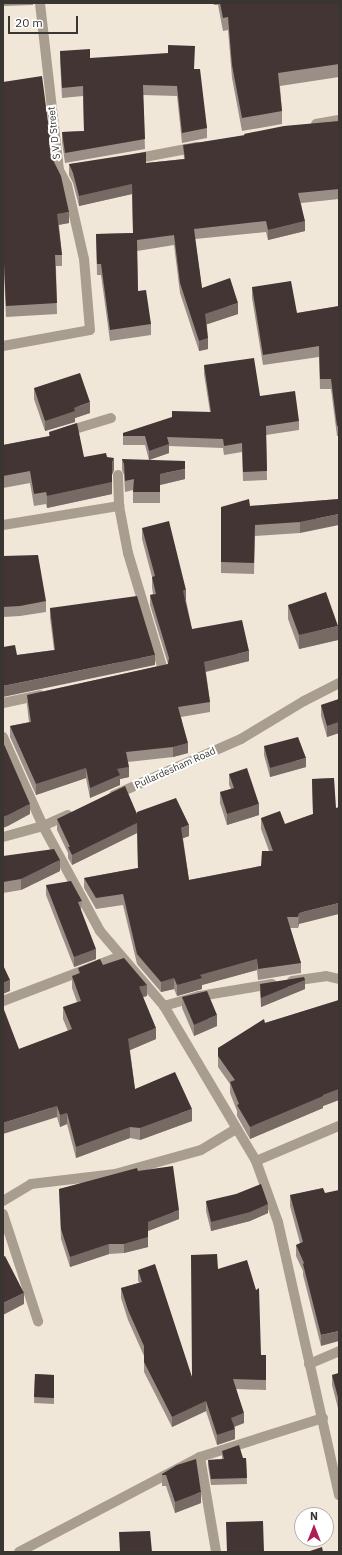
<!DOCTYPE html>
<style>
body{margin:0}
#map{position:relative;width:342px;height:1555px;overflow:hidden;background:#f0e7d9;font-family:"IBM Plex Sans",sans-serif}
div>[style]{position:absolute}
.minor>*{height:10px;margin:-5px;padding:0 5px;transform-origin:5px;border-radius:5px;background:#a99d90}
.wall>*{inset:0;background:#9a8e86}
.shaded-wall>*{inset:0;background:#776a65}
.building>*{inset:0;background:#433533}
span{translate:-50% -50%;white-space:nowrap;text-align:center;line-height:1.15;-webkit-text-stroke:4px #fff;paint-order:stroke}
.street-label{font-size:10px;color:#393631}
.frame{position:absolute;inset:0;border:4px solid #393631;pointer-events:none}
.north{position:absolute;left:294px;top:1507px;width:40px;height:40px;box-sizing:border-box;background:#fff;border:1px solid #b0afad;border-radius:50%;rotate:0deg;font-size:11px;font-weight:700;line-height:16px;text-align:center;color:#393631}
.north::after{content:'';display:block;margin:auto;width:14px;height:18px;background:#ad1d56;clip-path:polygon(50% 0,100% 100%,50% 72%,0 100%)}
.scale{position:absolute;left:8px;top:16px;width:70px;height:18px;box-sizing:border-box;border:2px solid #393631;border-top:0;padding-left:5px;font-size:12px;line-height:14px;white-space:nowrap;color:#393631;-webkit-text-stroke:3px #fff;paint-order:stroke}
</style>
<div id="map">
<div class="minor">
<div style="left:316px;top:124px;width:23px;rotate:-10deg"></div>
<div style="left:134px;top:159px;width:64px;rotate:-10.8deg"></div>
<div style="left:3px;top:346px;width:88px;rotate:-10.4deg"></div>
<div style="left:90px;top:330px;width:71px;rotate:-94.8deg"></div>
<div style="left:84px;top:259px;width:76px;rotate:-102.9deg"></div>
<div style="left:67px;top:185px;width:17px;rotate:-118deg"></div>
<div style="left:59px;top:170px;width:168px;rotate:-96.5deg"></div>
<div style="left:65px;top:432px;width:48px;rotate:-16.9deg"></div>
<div style="left:118px;top:475px;width:31px;rotate:88deg"></div>
<div style="left:119px;top:506px;width:48px;rotate:79.2deg"></div>
<div style="left:128px;top:553px;width:122px;rotate:73.3deg"></div>
<div style="left:163px;top:670px;width:9px;rotate:167deg"></div>
<div style="left:3px;top:525px;width:118px;rotate:-9.3deg"></div>
<div style="left:3px;top:703px;width:38px;rotate:-12deg"></div>
<div style="left:3px;top:737px;width:98px;rotate:65.8deg"></div>
<div style="left:43px;top:826px;width:119px;rotate:61.5deg"></div>
<div style="left:100px;top:931px;width:99px;rotate:49.5deg"></div>
<div style="left:164px;top:1006px;width:37px;rotate:-16deg"></div>
<div style="left:200px;top:996px;width:73px;rotate:-9.5deg"></div>
<div style="left:114px;top:795px;width:139px;rotate:-23.8deg"></div>
<div style="left:241px;top:739px;width:74px;rotate:-31.1deg"></div>
<div style="left:304px;top:701px;width:39px;rotate:-27deg"></div>
<div style="left:3px;top:837px;width:41px;rotate:-15.4deg"></div>
<div style="left:43px;top:826px;width:27px;rotate:-24deg"></div>
<div style="left:292px;top:981px;width:34px;rotate:-8deg"></div>
<div style="left:326px;top:976px;width:13px;rotate:13deg"></div>
<div style="left:3px;top:1001px;width:126px;rotate:-20.9deg"></div>
<div style="left:164px;top:1006px;width:180px;rotate:59.3deg"></div>
<div style="left:256px;top:1161px;width:65px;rotate:70.2deg"></div>
<div style="left:278px;top:1222px;width:280px;rotate:77.4deg"></div>
<div style="left:256px;top:1161px;width:90px;rotate:-22.9deg"></div>
<div style="left:3px;top:1201px;width:33px;rotate:-31deg"></div>
<div style="left:31px;top:1184px;width:85px;rotate:-6.8deg"></div>
<div style="left:115px;top:1174px;width:89px;rotate:-15.6deg"></div>
<div style="left:201px;top:1150px;width:41px;rotate:-31deg"></div>
<div style="left:3px;top:1214px;width:113px;rotate:71.9deg"></div>
<div style="left:309px;top:1364px;width:33px;rotate:-23deg"></div>
<div style="left:200px;top:1457px;width:96px;rotate:80.4deg"></div>
<div style="left:19px;top:1552px;width:204px;rotate:-27.7deg"></div>
<div style="left:200px;top:1457px;width:129px;rotate:-17.6deg"></div>
</div>
<div class="wall">
<div style="clip-path:polygon(3px 3px,33px 3px,33px 5px,3px 6px)"></div>
<div style="clip-path:polygon(213px 3px,339px 3px,339px 77px,280px 86px,282px 111px,282px 124px,242px 131px,232px 78px,228px 30px,223px 31px,218px 5px,214px 5px)"></div>
<div style="clip-path:polygon(60px 51px,90px 58px,194px 69px,207px 128px,207px 138px,182px 143px,177px 96px,143px 95px,145px 149px,65px 163px,62px 142px,62px 132px,84px 131px,83px 96px,62px 98px,60px 61px)"></div>
<div style="clip-path:polygon(3px 82px,53px 160px,69px 223px,59px 225px,62px 255px,62px 266px,56px 266px,57px 314px,6px 317px,3px 253px)"></div>
<div style="clip-path:polygon(339px 121px,339px 199px,301px 203px,305px 231px,268px 240px,266px 232px,195px 239px,202px 288px,238px 314px,207px 324px,208px 349px,199px 351px,180px 293px,174px 245px,137px 251px,138px 291px,151px 324px,151px 335px,110px 341px,101px 275px,97px 275px,96px 234px,133px 233px,132px 194px,79px 206px,73px 183px,69px 175px,69px 164px,146px 163px,184px 159px,183px 145px,244px 136px,244px 134px)"></div>
<div style="clip-path:polygon(252px 287px,297px 313px,339px 306px,339px 436px,337px 436px,331px 389px,320px 389px,319px 357px,263px 365px,252px 298px)"></div>
<div style="clip-path:polygon(204px 365px,260px 396px,299px 421px,299px 430px,266px 435px,267px 480px,243px 481px,242px 452px,224px 455px,223px 448px,169px 446px,169px 453px,149px 460px,145px 445px,123px 445px,123px 433px,210px 412px,204px 374px)"></div>
<div style="clip-path:polygon(34px 388px,90px 413px,75px 418px,75px 422px,45px 431px,34px 399px)"></div>
<div style="clip-path:polygon(49px 432px,84px 457px,107px 457px,114px 470px,112px 474px,112px 494px,47px 508px,46px 504px,34px 506px,30px 483px,3px 488px,3px 445px,49px 436px)"></div>
<div style="clip-path:polygon(122px 459px,185px 479px,160px 485px,160px 503px,133px 503px,133px 490px,125px 492px,124px 475px,122px 470px)"></div>
<div style="clip-path:polygon(339px 499px,300px 533px,255px 536px,254px 574px,221px 573px,221px 507px,250px 506px)"></div>
<div style="clip-path:polygon(142px 528px,186px 600px,192px 629px,249px 661px,206px 672px,210px 702px,210px 712px,181px 717px,188px 753px,173px 757px,128px 762px,129px 777px,120px 779px,120px 785px,90px 798px,86px 778px,36px 795px,10px 737px,10px 726px,29px 722px,27px 705px,27px 695px,168px 664px,150px 605px,150px 595px,153px 594px,152px 587px,152px 577px,142px 539px)"></div>
<div style="clip-path:polygon(3px 556px,46px 601px,46px 612px,20px 616px,3px 617px)"></div>
<div style="clip-path:polygon(288px 605px,338px 640px,299px 649px,288px 619px)"></div>
<div style="clip-path:polygon(50px 608px,155px 665px,17px 655px,54px 650px,50px 618px)"></div>
<div style="clip-path:polygon(339px 699px,339px 733px,327px 737px,321px 716px,321px 705px)"></div>
<div style="clip-path:polygon(264px 746px,306px 767px,270px 777px,264px 755px)"></div>
<div style="clip-path:polygon(229px 774px,259px 815px,227px 825px,220px 803px,220px 792px,231px 789px,229px 785px)"></div>
<div style="clip-path:polygon(334px 778px,299px 924px,298px 928px,290px 928px,301px 963px,301px 973px,258px 980px,257px 970px,202px 985px,202px 989px,177px 996px,174px 989px,161px 992px,137px 964px,123px 905px,96px 909px,84px 888px,84px 878px,138px 868px,137px 833px,72px 865px,68px 858px,68px 853px,57px 830px,57px 819px,137px 814px,189px 836px,183px 838px,189px 880px,261px 866px,269px 851px,261px 829px,261px 818px,285px 824px,313px 814px,312px 779px)"></div>
<div style="clip-path:polygon(3px 856px,60px 871px,21px 890px,3px 893px)"></div>
<div style="clip-path:polygon(46px 885px,82px 901px,81px 911px,96px 959px,74px 967px,46px 895px)"></div>
<div style="clip-path:polygon(103px 965px,147px 996px,143px 997px,156px 1039px,130px 1050px,135px 1089px,192px 1121px,140px 1140px,130px 1138px,76px 1158px,67px 1124px,60px 1127px,57px 1117px,19px 1049px,68px 1031px,63px 1019px,63px 1007px,77px 1002px,72px 988px,72px 976px,78px 974px,78px 968px)"></div>
<div style="clip-path:polygon(260px 984px,305px 989px,261px 1007px,260px 993px)"></div>
<div style="clip-path:polygon(182px 997px,217px 1026px,194px 1036px,182px 1008px)"></div>
<div style="clip-path:polygon(339px 1000px,339px 1100px,323px 1106px,323px 1108px,250px 1139px,237px 1116px,237px 1111px,230px 1093px,230px 1084px,218px 1067px,218px 1048px,265px 1023px)"></div>
<div style="clip-path:polygon(138px 1171px,179px 1219px,148px 1231px,148px 1247px,124px 1253px,109px 1254px,70px 1267px,61px 1239px,59px 1189px)"></div>
<div style="clip-path:polygon(323px 1188px,321px 1346px,303px 1275px,303px 1271px,296px 1256px,296px 1245px,300px 1243px,290px 1206px,290px 1195px)"></div>
<div style="clip-path:polygon(206px 1201px,268px 1213px,250px 1221px,211px 1231px,206px 1211px)"></div>
<div style="clip-path:polygon(218px 1269px,261px 1355px,266px 1355px,266px 1390px,236px 1389px,244px 1423px,234px 1427px,235px 1439px,217px 1445px,206px 1411px,172px 1427px,144px 1372px,144px 1356px,128px 1320px,121px 1298px,121px 1288px,139px 1283px,138px 1280px,138px 1270px,192px 1377px)"></div>
<div style="clip-path:polygon(339px 1373px,339px 1412px,332px 1385px,332px 1375px)"></div>
<div style="clip-path:polygon(35px 1374px,54px 1375px,54px 1404px,34px 1403px)"></div>
<div style="clip-path:polygon(222px 1451px,243px 1458px,246px 1458px,247px 1484px,211px 1485px,208px 1466px,208px 1460px,222px 1459px)"></div>
<div style="clip-path:polygon(177px 1465px,201px 1503px,175px 1513px,166px 1486px,162px 1486px,162px 1474px)"></div>
</div>
<div class="shaded-wall">
<div style="clip-path:polygon(132px 184px,132px 194px,79px 206px,79px 196px)"></div>
<div style="clip-path:polygon(69px 212px,69px 223px,57px 225px,57px 214px)"></div>
<div style="clip-path:polygon(305px 221px,305px 231px,268px 240px,268px 230px)"></div>
<div style="clip-path:polygon(238px 303px,238px 314px,205px 325px,205px 314px)"></div>
<div style="clip-path:polygon(208px 338px,208px 349px,199px 351px,199px 341px)"></div>
<div style="clip-path:polygon(90px 402px,90px 413px,75px 418px,75px 422px,45px 431px,45px 421px,74px 408px)"></div>
<div style="clip-path:polygon(169px 444px,169px 453px,149px 460px,149px 451px)"></div>
<div style="clip-path:polygon(114px 458px,114px 470px,112px 475px,112px 463px)"></div>
<div style="clip-path:polygon(185px 469px,185px 479px,160px 485px,160px 503px,160px 474px)"></div>
<div style="clip-path:polygon(112px 482px,112px 494px,47px 508px,47px 496px)"></div>
<div style="clip-path:polygon(339px 514px,339px 525px,300px 533px,300px 522px)"></div>
<div style="clip-path:polygon(186px 590px,186px 600px,183px 601px,183px 591px)"></div>
<div style="clip-path:polygon(338px 626px,338px 640px,299px 649px,299px 635px)"></div>
<div style="clip-path:polygon(249px 651px,249px 661px,204px 672px,204px 662px)"></div>
<div style="clip-path:polygon(155px 655px,155px 665px,3px 697px,3px 686px)"></div>
<div style="clip-path:polygon(339px 722px,339px 733px,327px 737px,327px 726px)"></div>
<div style="clip-path:polygon(188px 743px,188px 753px,173px 757px,173px 747px)"></div>
<div style="clip-path:polygon(306px 758px,306px 767px,270px 777px,270px 768px)"></div>
<div style="clip-path:polygon(129px 767px,129px 777px,120px 779px,120px 785px,90px 798px,90px 788px,117px 769px)"></div>
<div style="clip-path:polygon(86px 768px,86px 778px,36px 795px,36px 784px)"></div>
<div style="clip-path:polygon(30px 804px,30px 814px,8px 826px,3px 828px,3px 817px)"></div>
<div style="clip-path:polygon(259px 804px,259px 815px,227px 825px,227px 814px)"></div>
<div style="clip-path:polygon(137px 823px,137px 833px,72px 865px,72px 855px)"></div>
<div style="clip-path:polygon(189px 825px,189px 836px,181px 839px,181px 828px)"></div>
<div style="clip-path:polygon(60px 860px,60px 871px,21px 890px,21px 879px)"></div>
<div style="clip-path:polygon(339px 903px,339px 914px,299px 924px,298px 928px,299px 913px)"></div>
<div style="clip-path:polygon(96px 949px,96px 959px,74px 967px,74px 957px)"></div>
<div style="clip-path:polygon(257px 959px,257px 970px,202px 985px,202px 989px,177px 996px,177px 985px,200px 975px)"></div>
<div style="clip-path:polygon(174px 978px,174px 989px,161px 992px,161px 982px)"></div>
<div style="clip-path:polygon(10px 980px,10px 991px,3px 994px,3px 983px)"></div>
<div style="clip-path:polygon(305px 980px,305px 989px,261px 1007px,261px 998px)"></div>
<div style="clip-path:polygon(147px 985px,147px 996px,139px 998px,139px 987px)"></div>
<div style="clip-path:polygon(217px 1015px,217px 1026px,194px 1036px,194px 1025px)"></div>
<div style="clip-path:polygon(156px 1028px,156px 1039px,128px 1051px,128px 1039px)"></div>
<div style="clip-path:polygon(339px 1089px,339px 1100px,323px 1106px,323px 1108px,250px 1139px,250px 1127px,323px 1095px)"></div>
<div style="clip-path:polygon(57px 1106px,57px 1117px,3px 1134px,3px 1123px)"></div>
<div style="clip-path:polygon(192px 1109px,192px 1121px,140px 1140px,140px 1128px)"></div>
<div style="clip-path:polygon(67px 1113px,67px 1124px,60px 1127px,60px 1115px)"></div>
<div style="clip-path:polygon(130px 1127px,130px 1138px,76px 1158px,76px 1147px)"></div>
<div style="clip-path:polygon(268px 1204px,268px 1213px,250px 1221px,211px 1231px,211px 1222px)"></div>
<div style="clip-path:polygon(179px 1210px,179px 1219px,148px 1231px,148px 1222px)"></div>
<div style="clip-path:polygon(148px 1237px,148px 1247px,124px 1253px,124px 1244px)"></div>
<div style="clip-path:polygon(109px 1244px,109px 1254px,70px 1267px,70px 1257px)"></div>
<div style="clip-path:polygon(24px 1293px,24px 1304px,3px 1315px,3px 1303px)"></div>
<div style="clip-path:polygon(339px 1331px,339px 1341px,321px 1346px,321px 1335px)"></div>
<div style="clip-path:polygon(206px 1401px,206px 1411px,172px 1427px,172px 1417px)"></div>
<div style="clip-path:polygon(244px 1413px,244px 1423px,231px 1428px,231px 1418px)"></div>
<div style="clip-path:polygon(235px 1429px,235px 1439px,217px 1445px,217px 1435px)"></div>
<div style="clip-path:polygon(201px 1492px,201px 1503px,175px 1513px,175px 1502px)"></div>
</div>
<div class="building">
<div style="clip-path:polygon(220px 3px,339px 3px,339px 64px,278px 73px,282px 111px,242px 118px,232px 65px,228px 17px,223px 18px)"></div>
<div style="clip-path:polygon(168px 45px,195px 46px,194px 69px,200px 69px,207px 128px,182px 133px,177px 86px,143px 85px,145px 139px,65px 153px,62px 132px,84px 131px,83px 86px,62px 88px,60px 51px,90px 49px,90px 58px,168px 53px)"></div>
<div style="clip-path:polygon(42px 76px,53px 160px,61px 176px,69px 212px,57px 214px,62px 255px,55px 255px,57px 303px,6px 306px,3px 242px,3px 82px)"></div>
<div style="clip-path:polygon(339px 121px,339px 189px,298px 193px,305px 221px,268px 230px,266px 221px,194px 229px,202px 288px,230px 278px,238px 303px,205px 314px,208px 338px,199px 341px,180px 283px,174px 235px,137px 240px,138px 291px,146px 290px,151px 324px,110px 330px,101px 264px,97px 264px,96px 234px,133px 233px,132px 184px,79px 196px,73px 173px,69px 164px,146px 152px,146px 163px,185px 159px,183px 145px,245px 135px,244px 134px,284px 126px)"></div>
<div style="clip-path:polygon(291px 281px,297px 313px,339px 306px,339px 425px,337px 426px,331px 379px,320px 379px,319px 346px,263px 355px,252px 287px)"></div>
<div style="clip-path:polygon(254px 358px,260px 396px,295px 391px,299px 421px,266px 426px,267px 471px,243px 472px,242px 443px,224px 446px,223px 439px,167px 437px,169px 444px,149px 451px,145px 436px,123px 436px,123px 433px,172px 417px,172px 411px,211px 412px,204px 365px)"></div>
<div style="clip-path:polygon(80px 373px,90px 402px,74px 408px,75px 411px,45px 421px,34px 388px)"></div>
<div style="clip-path:polygon(77px 423px,84px 457px,106px 453px,107px 457px,114px 458px,112px 463px,112px 482px,47px 496px,46px 492px,34px 494px,30px 471px,3px 476px,3px 445px,50px 436px,49px 432px)"></div>
<div style="clip-path:polygon(122px 459px,185px 461px,185px 469px,160px 474px,160px 492px,133px 492px,134px 479px,125px 481px,124px 464px)"></div>
<div style="clip-path:polygon(249px 499px,250px 506px,339px 499px,339px 514px,300px 522px,255px 525px,254px 563px,221px 562px,221px 507px)"></div>
<div style="clip-path:polygon(169px 521px,186px 590px,183px 591px,192px 629px,242px 620px,249px 651px,204px 662px,210px 702px,178px 707px,188px 743px,173px 747px,126px 752px,129px 767px,117px 769px,120px 775px,90px 788px,86px 768px,36px 784px,10px 726px,31px 722px,27px 695px,168px 664px,169px 658px,150px 595px,156px 594px,152px 577px,155px 576px,142px 528px)"></div>
<div style="clip-path:polygon(38px 555px,46px 601px,20px 606px,3px 607px,3px 556px)"></div>
<div style="clip-path:polygon(326px 592px,338px 626px,299px 635px,288px 605px)"></div>
<div style="clip-path:polygon(137px 596px,155px 655px,3px 686px,3px 647px,15px 645px,17px 655px,55px 650px,50px 608px)"></div>
<div style="clip-path:polygon(339px 699px,339px 722px,327px 726px,321px 705px)"></div>
<div style="clip-path:polygon(298px 737px,306px 758px,270px 768px,264px 746px)"></div>
<div style="clip-path:polygon(3px 742px,30px 804px,8px 815px,3px 817px)"></div>
<div style="clip-path:polygon(247px 768px,259px 804px,227px 814px,220px 792px,234px 788px,229px 774px)"></div>
<div style="clip-path:polygon(334px 778px,336px 808px,339px 807px,339px 903px,299px 913px,298px 917px,287px 917px,301px 963px,258px 969px,257px 959px,200px 975px,202px 978px,177px 985px,174px 978px,161px 982px,137px 954px,123px 894px,96px 898px,84px 878px,138px 868px,137px 823px,72px 855px,68px 847px,70px 847px,57px 819px,125px 786px,137px 814px,137px 812px,176px 798px,189px 825px,181px 828px,189px 880px,261px 866px,262px 851px,273px 851px,261px 818px,280px 811px,285px 824px,313px 814px,312px 779px)"></div>
<div style="clip-path:polygon(54px 849px,60px 860px,21px 879px,3px 882px,3px 856px)"></div>
<div style="clip-path:polygon(71px 881px,82px 901px,78px 902px,96px 949px,74px 957px,46px 885px)"></div>
<div style="clip-path:polygon(124px 958px,147px 985px,139px 987px,156px 1028px,128px 1039px,135px 1089px,175px 1072px,192px 1109px,140px 1128px,130px 1127px,76px 1147px,67px 1113px,60px 1115px,57px 1106px,3px 1123px,3px 1007px,19px 1049px,72px 1029px,63px 1007px,81px 1001px,72px 976px,80px 973px,78px 968px,100px 959px,103px 965px)"></div>
<div style="clip-path:polygon(3px 965px,10px 980px,3px 983px)"></div>
<div style="clip-path:polygon(304px 977px,305px 980px,261px 998px,260px 984px)"></div>
<div style="clip-path:polygon(207px 991px,217px 1015px,194px 1025px,182px 997px)"></div>
<div style="clip-path:polygon(339px 1000px,339px 1089px,323px 1095px,323px 1096px,250px 1127px,237px 1105px,239px 1104px,230px 1082px,235px 1080px,218px 1056px,218px 1048px,264px 1019px,265px 1023px)"></div>
<div style="clip-path:polygon(173px 1166px,179px 1210px,148px 1222px,148px 1237px,124px 1244px,109px 1244px,70px 1257px,61px 1229px,59px 1189px,137px 1168px,138px 1171px)"></div>
<div style="clip-path:polygon(261px 1184px,268px 1204px,250px 1212px,211px 1222px,206px 1201px,236px 1194px)"></div>
<div style="clip-path:polygon(323px 1188px,325px 1193px,339px 1190px,339px 1260px,338px 1261px,339px 1266px,339px 1331px,321px 1335px,303px 1264px,304px 1263px,296px 1245px,303px 1242px,290px 1195px)"></div>
<div style="clip-path:polygon(217px 1254px,218px 1269px,247px 1260px,256px 1290px,259px 1288px,261px 1355px,266px 1355px,266px 1380px,233px 1379px,244px 1413px,231px 1418px,235px 1429px,217px 1435px,206px 1401px,172px 1417px,144px 1362px,144px 1346px,128px 1310px,121px 1288px,142px 1282px,138px 1270px,155px 1264px,192px 1377px,191px 1255px)"></div>
<div style="clip-path:polygon(5px 1256px,24px 1293px,3px 1303px,3px 1257px)"></div>
<div style="clip-path:polygon(339px 1373px,339px 1401px,332px 1375px)"></div>
<div style="clip-path:polygon(35px 1374px,54px 1375px,54px 1398px,34px 1397px)"></div>
<div style="clip-path:polygon(239px 1445px,243px 1458px,246px 1458px,247px 1478px,211px 1479px,208px 1460px,224px 1459px,222px 1451px)"></div>
<div style="clip-path:polygon(196px 1459px,201px 1492px,175px 1502px,166px 1475px,162px 1475px,162px 1474px,177px 1465px)"></div>
<div style="clip-path:polygon(263px 1521px,264px 1552px,225px 1552px,227px 1552px,226px 1522px)"></div>
<div style="clip-path:polygon(150px 1531px,152px 1552px,120px 1552px,119px 1532px)"></div>
<div style="clip-path:polygon(322px 1547px,323px 1552px,307px 1552px)"></div>
</div>
<div class="street-label">
<span style="left:54px;top:133px;rotate:-96deg">S V D Street</span>
<span style="left:175px;top:768px;rotate:-24deg">Pullardesham Road</span>
</div>
<div class="frame"></div>
<div class="north">N</div>
<div class="scale">20 m</div>
</div>
